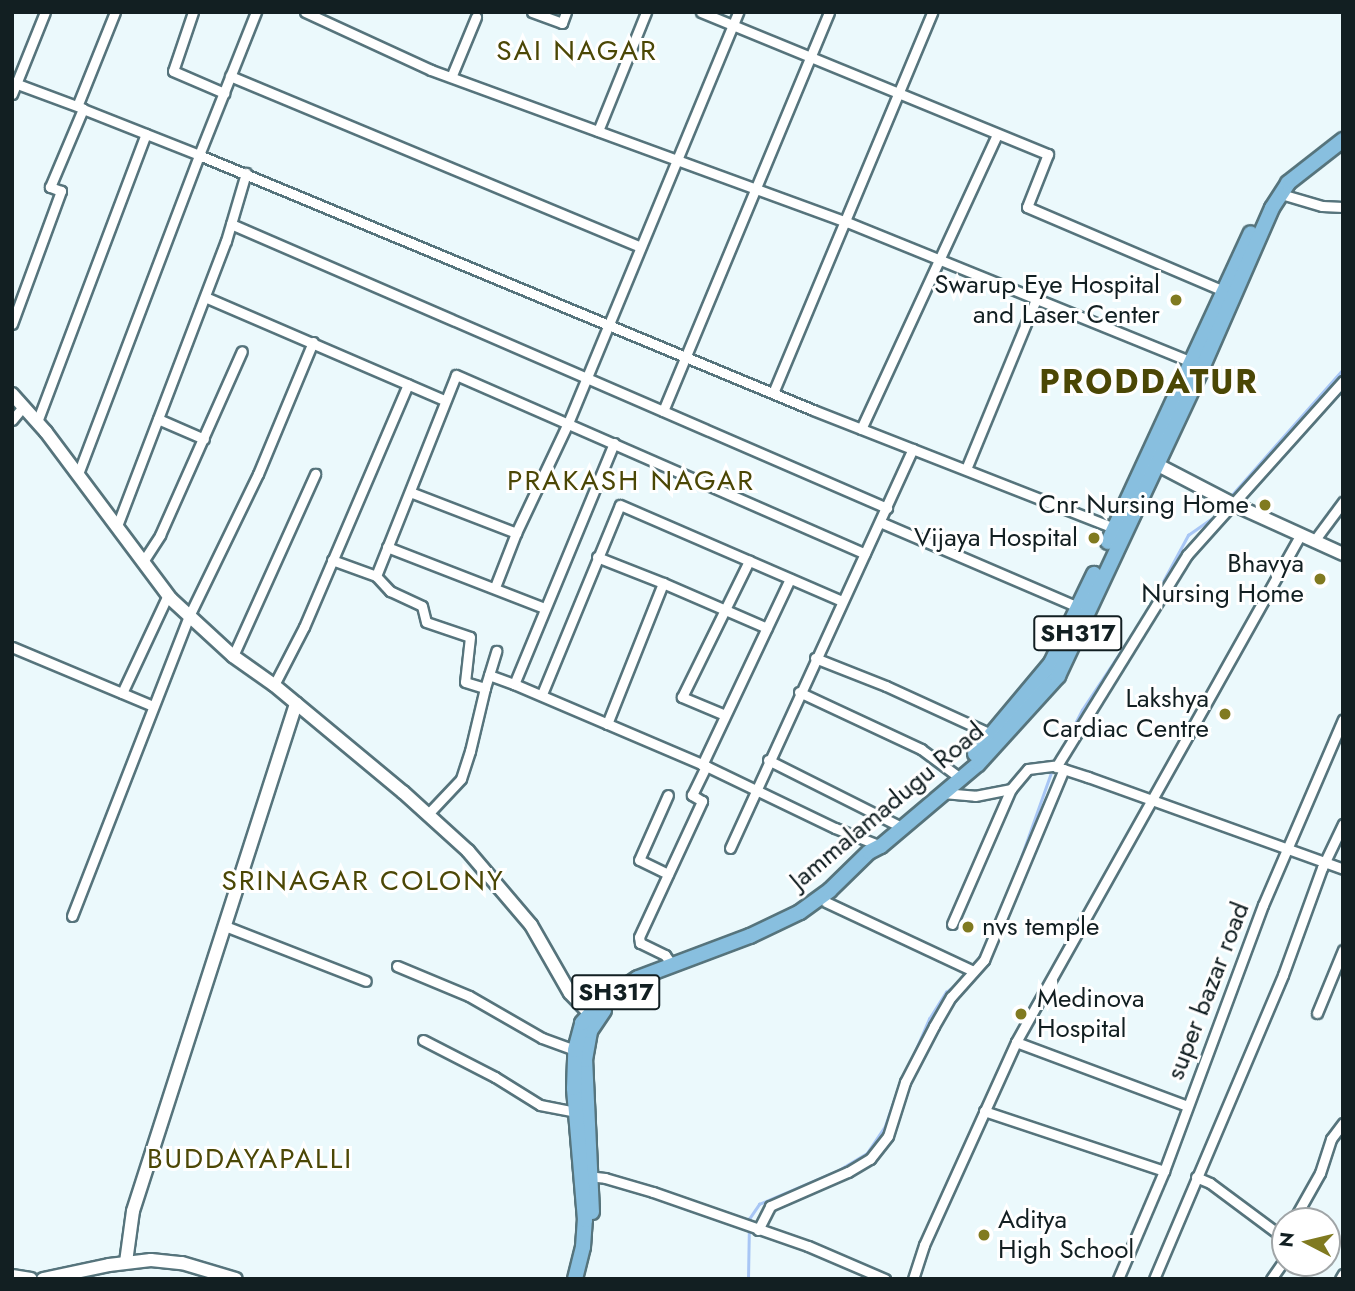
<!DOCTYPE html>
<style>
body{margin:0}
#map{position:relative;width:1355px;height:1291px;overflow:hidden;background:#ebf9fc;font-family:Jost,sans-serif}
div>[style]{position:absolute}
.stream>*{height:2.5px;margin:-1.25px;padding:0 1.25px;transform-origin:1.25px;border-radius:1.25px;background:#a8c6f5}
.roads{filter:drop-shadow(2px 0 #56747c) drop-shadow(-2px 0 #56747c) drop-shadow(0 2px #56747c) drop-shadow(0 -2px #56747c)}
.street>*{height:9px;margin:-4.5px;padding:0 4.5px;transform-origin:4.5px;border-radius:4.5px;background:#fff}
.secondary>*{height:12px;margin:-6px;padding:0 6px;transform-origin:6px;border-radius:6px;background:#fff}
.primary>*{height:14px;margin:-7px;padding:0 7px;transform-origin:7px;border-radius:7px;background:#88bfdf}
.dots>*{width:19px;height:19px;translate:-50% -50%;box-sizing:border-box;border:4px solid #fff;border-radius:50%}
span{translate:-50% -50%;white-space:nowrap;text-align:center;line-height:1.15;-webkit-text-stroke:6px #fff;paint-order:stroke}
.shield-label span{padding:2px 5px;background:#fff;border:2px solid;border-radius:5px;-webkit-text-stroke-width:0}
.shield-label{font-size:24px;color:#121f22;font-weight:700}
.poi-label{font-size:26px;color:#121f22}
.right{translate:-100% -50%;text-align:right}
.left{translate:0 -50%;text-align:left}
.street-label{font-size:26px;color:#121f22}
.neighbourhood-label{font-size:28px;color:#4b4705;letter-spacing:2px}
.district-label{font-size:33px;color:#4b4705;font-weight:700;letter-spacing:2px}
.frame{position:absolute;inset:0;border:14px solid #121f22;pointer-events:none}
.north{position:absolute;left:1271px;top:1207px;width:70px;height:70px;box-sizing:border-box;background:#fff;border:2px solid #a0a5a7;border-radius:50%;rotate:277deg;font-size:19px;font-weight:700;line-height:28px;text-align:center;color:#121f22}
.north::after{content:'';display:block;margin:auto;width:24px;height:32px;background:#807a20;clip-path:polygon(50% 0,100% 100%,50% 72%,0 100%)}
</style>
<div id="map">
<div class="stream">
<div style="left:1229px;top:498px;width:172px;rotate:-48.5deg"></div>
<div style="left:1145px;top:615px;width:91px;rotate:-61.7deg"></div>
<div style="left:1188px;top:535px;width:37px;rotate:-35deg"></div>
<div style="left:1218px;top:514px;width:13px;rotate:-58deg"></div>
<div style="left:1057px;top:758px;width:54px;rotate:-62.5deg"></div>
<div style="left:1082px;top:710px;width:103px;rotate:-56.5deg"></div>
<div style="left:1013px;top:880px;width:120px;rotate:-70.5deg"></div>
<div style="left:976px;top:963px;width:36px;rotate:-63deg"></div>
<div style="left:907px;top:1070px;width:56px;rotate:-66.7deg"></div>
<div style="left:929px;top:1019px;width:32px;rotate:-58deg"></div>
<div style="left:946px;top:992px;width:15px;rotate:-37deg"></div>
<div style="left:748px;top:1279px;width:60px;rotate:-89deg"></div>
<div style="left:749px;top:1219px;width:18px;rotate:-56deg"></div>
<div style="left:759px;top:1204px;width:85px;rotate:-22.9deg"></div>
<div style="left:837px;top:1171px;width:35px;rotate:-31deg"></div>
<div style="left:867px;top:1153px;width:32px;rotate:-56deg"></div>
<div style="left:885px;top:1126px;width:36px;rotate:-71deg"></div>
</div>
<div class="roads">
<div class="street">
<div style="left:193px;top:12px;width:62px;rotate:108.7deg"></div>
<div style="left:173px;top:71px;width:56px;rotate:23.3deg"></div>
<div style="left:305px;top:12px;width:139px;rotate:24.7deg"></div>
<div style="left:431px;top:70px;width:443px;rotate:20.1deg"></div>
<div style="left:847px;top:222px;width:375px;rotate:22.1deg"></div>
<div style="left:532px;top:12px;width:32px;rotate:20deg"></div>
<div style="left:562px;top:23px;width:12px;rotate:-70deg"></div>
<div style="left:701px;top:12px;width:375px;rotate:22.3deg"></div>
<div style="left:1048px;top:154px;width:57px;rotate:111.6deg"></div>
<div style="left:1027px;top:207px;width:220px;rotate:23.1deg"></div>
<div style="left:452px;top:75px;width:63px;rotate:-67.5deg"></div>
<div style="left:230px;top:76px;width:443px;rotate:22.6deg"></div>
<div style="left:12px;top:82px;width:75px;rotate:20.4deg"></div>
<div style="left:12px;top:94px;width:88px;rotate:-68.1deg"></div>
<div style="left:78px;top:104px;width:99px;rotate:-68.1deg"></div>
<div style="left:598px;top:131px;width:128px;rotate:-68deg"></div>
<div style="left:1281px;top:194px;width:43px;rotate:16.3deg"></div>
<div style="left:1322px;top:206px;width:21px;rotate:3deg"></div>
<div style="left:231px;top:224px;width:715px;rotate:23.41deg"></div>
<div style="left:205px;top:297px;width:260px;rotate:23.3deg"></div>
<div style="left:12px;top:324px;width:142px;rotate:-69.8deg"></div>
<div style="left:61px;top:191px;width:12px;rotate:-160deg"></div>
<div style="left:50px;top:187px;width:85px;rotate:-67.1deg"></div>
<div style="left:83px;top:109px;width:125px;rotate:21.6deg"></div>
<div style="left:199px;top:155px;width:154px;rotate:-68.3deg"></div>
<div style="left:773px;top:393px;width:413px;rotate:-67.3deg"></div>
<div style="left:663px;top:411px;width:432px;rotate:-67.4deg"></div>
<div style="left:158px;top:419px;width:50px;rotate:23.5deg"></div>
<div style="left:12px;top:420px;width:17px;rotate:-50deg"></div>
<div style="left:37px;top:422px;width:308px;rotate:-69.3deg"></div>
<div style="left:861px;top:429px;width:325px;rotate:-65.2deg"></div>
<div style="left:614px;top:443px;width:261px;rotate:112.5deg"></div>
<div style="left:514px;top:684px;width:209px;rotate:23.1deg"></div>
<div style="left:706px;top:766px;width:143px;rotate:25.7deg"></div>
<div style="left:835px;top:828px;width:49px;rotate:21.4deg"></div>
<div style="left:966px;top:469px;width:184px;rotate:-67.6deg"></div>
<div style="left:78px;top:474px;width:341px;rotate:-69.2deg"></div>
<div style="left:199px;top:155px;width:665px;rotate:22.55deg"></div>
<div style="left:813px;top:410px;width:326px;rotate:21.4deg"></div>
<div style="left:410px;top:492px;width:114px;rotate:21.1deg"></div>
<div style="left:880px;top:522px;width:219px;rotate:23.2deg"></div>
<div style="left:117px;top:526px;width:305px;rotate:-69.1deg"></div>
<div style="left:226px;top:241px;width:71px;rotate:-73.6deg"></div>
<div style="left:1314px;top:541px;width:49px;rotate:-53.4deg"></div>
<div style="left:387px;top:547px;width:168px;rotate:21.2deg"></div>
<div style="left:597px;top:557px;width:71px;rotate:21.5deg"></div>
<div style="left:144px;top:560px;width:30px;rotate:-57deg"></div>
<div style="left:160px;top:535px;width:201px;rotate:-66deg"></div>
<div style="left:332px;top:560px;width:47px;rotate:20deg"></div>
<div style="left:376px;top:576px;width:21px;rotate:47deg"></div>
<div style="left:390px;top:591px;width:35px;rotate:25deg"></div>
<div style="left:422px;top:606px;width:16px;rotate:76deg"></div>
<div style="left:426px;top:622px;width:46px;rotate:18.8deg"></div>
<div style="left:470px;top:637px;width:45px;rotate:96.3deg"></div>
<div style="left:465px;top:682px;width:21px;rotate:17deg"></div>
<div style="left:485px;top:688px;width:65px;rotate:103.4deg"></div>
<div style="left:470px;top:751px;width:29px;rotate:108deg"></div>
<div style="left:461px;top:779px;width:48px;rotate:133.3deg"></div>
<div style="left:376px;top:576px;width:216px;rotate:-68.3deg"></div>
<div style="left:456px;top:375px;width:446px;rotate:23.6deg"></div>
<div style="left:495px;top:587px;width:58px;rotate:-68.7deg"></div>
<div style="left:516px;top:533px;width:122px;rotate:-64.7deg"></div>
<div style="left:568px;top:423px;width:445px;rotate:-67.5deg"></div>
<div style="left:12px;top:647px;width:153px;rotate:22.7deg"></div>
<div style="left:233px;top:656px;width:200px;rotate:-65.7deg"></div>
<div style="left:815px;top:658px;width:76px;rotate:21.5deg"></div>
<div style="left:886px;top:686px;width:118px;rotate:24.6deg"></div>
<div style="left:489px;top:675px;width:27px;rotate:20deg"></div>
<div style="left:274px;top:685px;width:65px;rotate:-62.7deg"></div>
<div style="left:304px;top:627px;width:264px;rotate:-66.8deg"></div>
<div style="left:485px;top:688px;width:39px;rotate:-73deg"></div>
<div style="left:799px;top:692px;width:135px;rotate:25deg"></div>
<div style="left:921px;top:749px;width:49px;rotate:36.6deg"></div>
<div style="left:122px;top:693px;width:108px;rotate:-64.9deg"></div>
<div style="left:542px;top:694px;width:204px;rotate:-67.6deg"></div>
<div style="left:620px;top:505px;width:242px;rotate:23.4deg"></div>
<div style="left:725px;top:715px;width:47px;rotate:-157.3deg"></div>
<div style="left:682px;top:697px;width:152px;rotate:-63.8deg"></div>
<div style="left:607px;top:724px;width:152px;rotate:-68.3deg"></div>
<div style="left:663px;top:583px;width:113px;rotate:23.4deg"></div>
<div style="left:768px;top:760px;width:151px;rotate:26.7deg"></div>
<div style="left:702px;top:765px;width:206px;rotate:-64.7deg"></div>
<div style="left:1056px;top:767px;width:249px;rotate:-58.3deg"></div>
<div style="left:1187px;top:555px;width:234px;rotate:-48.1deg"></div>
<div style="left:943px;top:793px;width:32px;rotate:5deg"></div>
<div style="left:975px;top:796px;width:37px;rotate:-11deg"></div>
<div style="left:730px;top:848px;width:439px;rotate:-65.4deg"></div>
<div style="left:668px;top:874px;width:32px;rotate:-154deg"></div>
<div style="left:639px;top:860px;width:71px;rotate:-66deg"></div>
<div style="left:826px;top:902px;width:162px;rotate:25.1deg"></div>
<div style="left:72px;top:916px;width:322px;rotate:-68.7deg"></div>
<div style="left:189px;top:616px;width:158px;rotate:-64.1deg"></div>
<div style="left:258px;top:474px;width:143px;rotate:-67.4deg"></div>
<div style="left:952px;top:924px;width:147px;rotate:-66.4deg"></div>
<div style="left:1011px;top:789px;width:26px;rotate:-50deg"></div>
<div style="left:1028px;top:769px;width:26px;rotate:-7deg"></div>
<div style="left:1054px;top:766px;width:36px;rotate:18deg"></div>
<div style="left:1088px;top:777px;width:271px;rotate:19.8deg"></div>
<div style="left:225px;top:926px;width:151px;rotate:21.3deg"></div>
<div style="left:672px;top:965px;width:12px;rotate:-125deg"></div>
<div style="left:665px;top:955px;width:28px;rotate:-154deg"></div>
<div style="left:640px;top:943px;width:6px;rotate:-99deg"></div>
<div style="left:639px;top:937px;width:150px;rotate:-65.1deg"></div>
<div style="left:702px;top:801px;width:12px;rotate:-149deg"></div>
<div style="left:692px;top:795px;width:32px;rotate:-64deg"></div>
<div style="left:397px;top:966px;width:78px;rotate:22.6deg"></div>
<div style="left:469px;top:996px;width:84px;rotate:29.9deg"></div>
<div style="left:542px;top:1038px;width:35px;rotate:20deg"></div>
<div style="left:1317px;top:1013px;width:68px;rotate:-67.6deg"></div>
<div style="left:423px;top:1040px;width:81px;rotate:27.2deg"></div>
<div style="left:495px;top:1077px;width:53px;rotate:31.9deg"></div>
<div style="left:540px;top:1105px;width:36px;rotate:11deg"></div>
<div style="left:1016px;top:1042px;width:183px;rotate:20.5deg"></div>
<div style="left:984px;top:1111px;width:190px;rotate:18.4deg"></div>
<div style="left:587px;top:1176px;width:18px;rotate:6deg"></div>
<div style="left:605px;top:1178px;width:50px;rotate:16.3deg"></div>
<div style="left:653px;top:1192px;width:164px;rotate:19.2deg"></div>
<div style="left:808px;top:1246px;width:84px;rotate:23.2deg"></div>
<div style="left:1196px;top:1177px;width:15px;rotate:23deg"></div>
<div style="left:1210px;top:1183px;width:89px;rotate:36.7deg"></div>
<div style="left:1293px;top:1221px;width:55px;rotate:-60.6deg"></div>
<div style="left:1320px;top:1173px;width:36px;rotate:-72deg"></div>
<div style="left:1331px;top:1139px;width:20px;rotate:-53deg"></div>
<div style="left:758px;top:1230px;width:27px;rotate:-63deg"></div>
<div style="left:770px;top:1206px;width:85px;rotate:-23.6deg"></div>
<div style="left:848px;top:1172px;width:26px;rotate:-31deg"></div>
<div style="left:870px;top:1159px;width:29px;rotate:-52deg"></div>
<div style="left:888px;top:1136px;width:57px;rotate:-72.5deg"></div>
<div style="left:905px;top:1082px;width:63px;rotate:-62.6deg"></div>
<div style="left:934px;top:1026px;width:34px;rotate:-60deg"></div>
<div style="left:951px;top:997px;width:50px;rotate:-48.3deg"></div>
<div style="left:984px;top:960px;width:207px;rotate:-67.3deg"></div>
<div style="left:913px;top:1279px;width:36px;rotate:-72deg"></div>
<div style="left:924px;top:1245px;width:223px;rotate:-65.6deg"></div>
<div style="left:1016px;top:1042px;width:582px;rotate:-60.71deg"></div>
<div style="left:1118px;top:1279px;width:117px;rotate:-66.9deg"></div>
<div style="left:1164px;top:1171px;width:284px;rotate:-69.6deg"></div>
<div style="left:1263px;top:905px;width:202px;rotate:-66.7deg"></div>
<div style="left:1154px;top:1279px;width:330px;rotate:-67deg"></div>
<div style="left:1283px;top:975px;width:114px;rotate:-70deg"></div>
<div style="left:1322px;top:868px;width:49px;rotate:-64.5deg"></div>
<div style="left:1271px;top:1279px;width:24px;rotate:-55deg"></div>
<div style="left:1340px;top:1279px;width:6px;rotate:-59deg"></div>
</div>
<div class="secondary">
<div style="left:12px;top:394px;width:51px;rotate:48.2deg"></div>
<div style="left:46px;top:432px;width:209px;rotate:53.2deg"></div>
<div style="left:171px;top:599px;width:84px;rotate:42.6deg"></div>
<div style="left:233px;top:656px;width:50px;rotate:35.3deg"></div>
<div style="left:274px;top:685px;width:168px;rotate:39.7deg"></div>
<div style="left:403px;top:792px;width:88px;rotate:42.2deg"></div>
<div style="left:468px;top:851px;width:97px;rotate:49.6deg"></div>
<div style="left:531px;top:925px;width:78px;rotate:60.2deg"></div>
<div style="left:570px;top:993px;width:37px;rotate:46deg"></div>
<div style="left:1158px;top:465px;width:87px;rotate:27.5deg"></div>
<div style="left:1235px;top:505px;width:119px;rotate:24.4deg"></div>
<div style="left:126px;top:1262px;width:51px;rotate:-82.2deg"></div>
<div style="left:133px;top:1211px;width:533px;rotate:-72.18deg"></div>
<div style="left:12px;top:1276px;width:19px;rotate:9deg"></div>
<div style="left:43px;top:1279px;width:67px;rotate:-12deg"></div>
<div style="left:109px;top:1265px;width:42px;rotate:-6.8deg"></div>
<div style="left:151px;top:1260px;width:31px;rotate:6deg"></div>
<div style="left:182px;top:1263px;width:56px;rotate:16.5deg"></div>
</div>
<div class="primary">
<div style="left:1108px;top:542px;width:340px;rotate:-65.2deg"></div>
<div style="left:975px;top:754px;width:119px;rotate:-50.1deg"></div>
<div style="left:1051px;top:663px;width:99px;rotate:-64.2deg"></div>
<div style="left:592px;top:1212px;width:152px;rotate:-92.6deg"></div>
<div style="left:585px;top:1060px;width:29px;rotate:-80deg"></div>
<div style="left:590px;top:1031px;width:25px;rotate:-56deg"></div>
<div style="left:575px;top:1279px;width:33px;rotate:-76deg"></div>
<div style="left:583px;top:1247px;width:27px;rotate:-86deg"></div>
<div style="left:585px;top:1220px;width:132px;rotate:-94.8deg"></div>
<div style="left:574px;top:1088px;width:38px;rotate:-88deg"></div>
<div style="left:575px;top:1050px;width:28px;rotate:-75deg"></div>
<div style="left:582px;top:1023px;width:24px;rotate:-48deg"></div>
<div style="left:598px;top:1005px;width:48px;rotate:-34deg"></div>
<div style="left:638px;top:978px;width:120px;rotate:-20.6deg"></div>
<div style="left:750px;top:936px;width:55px;rotate:-25.6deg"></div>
<div style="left:800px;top:912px;width:37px;rotate:-36deg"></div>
<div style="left:830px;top:890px;width:54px;rotate:-44.3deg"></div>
<div style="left:869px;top:852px;width:13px;rotate:-27deg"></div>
<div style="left:881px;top:846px;width:127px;rotate:-40.2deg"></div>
<div style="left:978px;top:764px;width:119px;rotate:-47.7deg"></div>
<div style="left:1058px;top:676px;width:342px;rotate:-64.9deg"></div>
<div style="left:1203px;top:366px;width:172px;rotate:-66.4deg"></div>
<div style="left:1272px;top:208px;width:30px;rotate:-57deg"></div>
<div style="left:1288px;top:183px;width:70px;rotate:-38deg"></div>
</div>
</div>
<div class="dots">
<div style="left:1176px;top:300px;background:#807a20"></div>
<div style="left:1265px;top:505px;background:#807a20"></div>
<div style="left:1094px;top:538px;background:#807a20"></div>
<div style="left:1320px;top:579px;background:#807a20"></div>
<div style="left:1225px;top:714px;background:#807a20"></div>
<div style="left:968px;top:927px;background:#807a20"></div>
<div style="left:1021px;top:1014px;background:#807a20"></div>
<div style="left:984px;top:1235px;background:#807a20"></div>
</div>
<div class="shield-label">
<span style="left:1078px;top:633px">SH317</span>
<span style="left:616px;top:992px">SH317</span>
</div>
<div class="poi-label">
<span class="right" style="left:1160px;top:300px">Swarup Eye Hospital<br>and Laser Center</span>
<span class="right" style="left:1249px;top:505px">Cnr Nursing Home</span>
<span class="right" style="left:1078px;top:538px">Vijaya Hospital</span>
<span class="right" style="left:1304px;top:579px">Bhavya<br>Nursing Home</span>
<span class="right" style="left:1209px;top:714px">Lakshya<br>Cardiac Centre</span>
<span class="left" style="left:982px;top:927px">nvs temple</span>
<span class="left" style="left:1037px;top:1014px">Medinova<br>Hospital</span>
<span class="left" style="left:998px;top:1235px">Aditya<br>High School</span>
</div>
<div class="street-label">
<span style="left:887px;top:806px;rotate:-40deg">Jammalamadugu Road</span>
<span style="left:1208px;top:991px;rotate:-69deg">super bazar road</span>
</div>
<div class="neighbourhood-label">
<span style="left:577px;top:51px">SAI NAGAR</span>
<span style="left:631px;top:481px">PRAKASH NAGAR</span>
<span style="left:363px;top:881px">SRINAGAR COLONY</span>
<span style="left:250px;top:1159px">BUDDAYAPALLI</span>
</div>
<div class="district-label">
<span style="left:1149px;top:382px">PRODDATUR</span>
</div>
<div class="frame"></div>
<div class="north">N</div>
</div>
